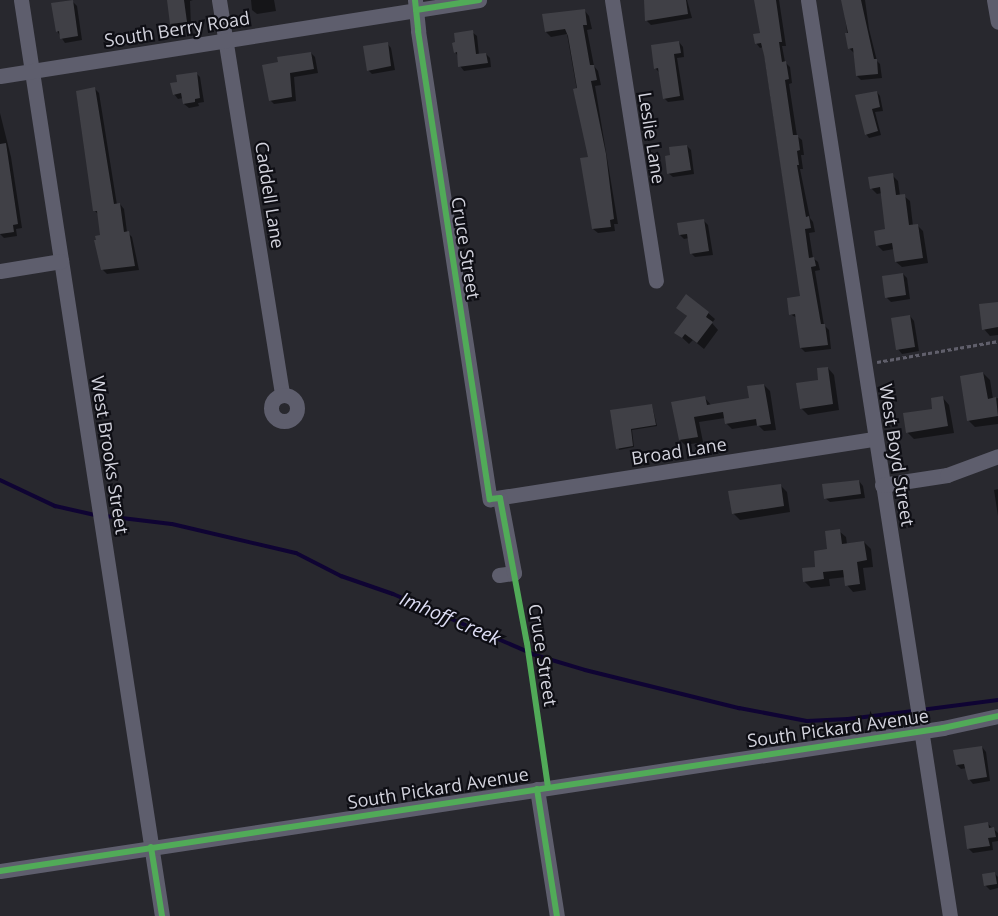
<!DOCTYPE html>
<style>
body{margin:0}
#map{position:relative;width:998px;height:916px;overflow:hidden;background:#28282e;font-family:"Open Sans",sans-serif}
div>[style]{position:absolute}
.shadow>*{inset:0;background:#0007}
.stream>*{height:4px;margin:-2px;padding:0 2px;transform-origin:2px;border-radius:2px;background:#0f0433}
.building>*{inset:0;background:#404046}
.path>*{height:2.5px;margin-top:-1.25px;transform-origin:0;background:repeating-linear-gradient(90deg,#605f6b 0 4px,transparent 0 6.5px)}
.minor>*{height:15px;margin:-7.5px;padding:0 7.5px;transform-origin:7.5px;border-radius:7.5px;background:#5e5e6d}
.minor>.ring{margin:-7.5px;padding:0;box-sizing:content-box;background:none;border:15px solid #5e5e6d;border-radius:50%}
.cycleway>*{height:6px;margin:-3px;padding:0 3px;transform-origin:3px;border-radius:3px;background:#51ab58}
span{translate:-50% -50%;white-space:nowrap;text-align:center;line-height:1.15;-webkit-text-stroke:4.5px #0e0e14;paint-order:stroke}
.street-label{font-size:18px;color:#d3d3dd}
.water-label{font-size:19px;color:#dedef5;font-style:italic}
</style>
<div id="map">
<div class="shadow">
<div style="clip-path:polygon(168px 0,193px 0,190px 1px,191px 26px,176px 28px,171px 24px)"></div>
<div style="clip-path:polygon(251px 0,274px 0,276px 11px,257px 14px,252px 10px)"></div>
<div style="clip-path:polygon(655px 0,687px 0,692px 18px,651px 25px,647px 21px)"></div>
<div style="clip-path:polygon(756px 0,779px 0,786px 46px,782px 46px,785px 62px,790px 67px,792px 83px,789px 84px,797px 136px,802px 140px,804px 155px,801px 155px,803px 169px,800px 169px,810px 218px,813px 222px,815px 232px,809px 233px,813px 258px,818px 262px,820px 270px,815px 271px,824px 325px,829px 330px,831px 349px,805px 352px,801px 348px,797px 318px,790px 314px,801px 297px,763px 47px,760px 48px,756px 43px,761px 34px)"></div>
<div style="clip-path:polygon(843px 0,865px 0,869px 29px,877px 61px,880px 64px,882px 78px,861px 80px,857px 76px,854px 53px,849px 48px)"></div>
<div style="clip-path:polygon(72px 1px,77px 6px,82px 40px,65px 43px,57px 31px)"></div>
<div style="clip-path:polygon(585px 11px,589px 16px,592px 29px,587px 30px,594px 66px,598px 71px,601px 85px,595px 86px,618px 224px,614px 224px,615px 231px,598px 233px,593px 229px,589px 158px,567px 34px,551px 37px,546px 32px,544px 15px)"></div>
<div style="clip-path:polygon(472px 32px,477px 36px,479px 55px,486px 54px,490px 58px,491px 67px,464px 71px,460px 66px,458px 56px,455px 52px)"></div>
<div style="clip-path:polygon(679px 42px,683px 47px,684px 57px,677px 58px,684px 100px,668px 102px,664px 98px,660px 73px,655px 68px)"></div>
<div style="clip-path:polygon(387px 43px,391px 48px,395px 70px,372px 74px,368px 70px)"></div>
<div style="clip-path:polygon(311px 53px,315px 57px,318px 73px,294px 77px,296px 101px,274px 104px,270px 100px,280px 63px)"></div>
<div style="clip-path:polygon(196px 73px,200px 77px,204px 102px,198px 103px,199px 106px,189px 108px,184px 104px,183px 98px,178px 99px,174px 94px,179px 83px)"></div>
<div style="clip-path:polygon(95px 89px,99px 93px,117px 205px,120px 204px,124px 209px,127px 232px,132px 237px,139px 270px,107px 274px,103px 270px,99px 215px,94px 210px)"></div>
<div style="clip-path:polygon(877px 92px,880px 96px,883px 111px,875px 112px,881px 135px,869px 138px,866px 134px,856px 96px)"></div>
<div style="clip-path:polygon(0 113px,11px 157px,22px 228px,16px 229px,17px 236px,4px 238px,0 234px)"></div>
<div style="clip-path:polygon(687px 146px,691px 150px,694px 174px,673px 177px,668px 173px,672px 156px)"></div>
<div style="clip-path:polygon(892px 175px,898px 181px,900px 196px,904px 196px,910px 201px,913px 226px,917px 225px,923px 231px,928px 263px,902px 267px,896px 262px,894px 249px,883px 251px,877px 245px,887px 230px,882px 193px,877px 194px,871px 188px)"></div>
<div style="clip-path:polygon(704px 221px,708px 225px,713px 255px,695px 257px,691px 253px,689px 238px,684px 239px,680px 235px)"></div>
<div style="clip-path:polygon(903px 274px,907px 278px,910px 299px,891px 302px,887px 298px)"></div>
<div style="clip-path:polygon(998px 303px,998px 335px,990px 336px,984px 329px)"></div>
<div style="clip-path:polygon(678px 307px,708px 313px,715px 319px,712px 323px,718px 330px,704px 349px,693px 340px,689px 344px,676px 332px,688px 317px)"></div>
<div style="clip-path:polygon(910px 316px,914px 321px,919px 351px,902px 354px,898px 349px)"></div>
<div style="clip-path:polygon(828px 368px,834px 375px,839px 410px,808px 415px,801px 408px)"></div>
<div style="clip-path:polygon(983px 373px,990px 380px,993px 399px,998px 398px,998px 424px,975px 427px,969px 421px)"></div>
<div style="clip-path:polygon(764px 385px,770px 391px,776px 430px,764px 431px,758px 425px,732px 429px,726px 423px,725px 418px,699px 422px,703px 442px,685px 445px,680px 440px,704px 397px,711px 405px,751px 399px)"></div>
<div style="clip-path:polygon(943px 398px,949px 405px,954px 433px,914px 439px,907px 432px,934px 410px)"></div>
<div style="clip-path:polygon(652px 405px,657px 426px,632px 430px,634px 447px,619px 450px,611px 412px)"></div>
<div style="clip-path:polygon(859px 481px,863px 486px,865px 498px,830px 502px,825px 498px)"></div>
<div style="clip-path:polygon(780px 485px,787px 492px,790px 512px,740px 520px,733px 513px)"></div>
<div style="clip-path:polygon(998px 489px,998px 516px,994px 490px)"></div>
<div style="clip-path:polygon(839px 531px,846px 537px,847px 544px,864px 542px,871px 549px,873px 567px,863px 568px,866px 590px,853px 592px,847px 585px,846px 577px,829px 579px,830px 586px,811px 588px,804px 581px,829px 550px)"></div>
<div style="clip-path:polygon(982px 747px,986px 752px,990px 781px,973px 784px,969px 779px,967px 768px,961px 769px,957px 765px)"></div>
<div style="clip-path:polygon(988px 824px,998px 833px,998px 841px,992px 842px,993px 850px,973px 853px,968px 848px)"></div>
<div style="clip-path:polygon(995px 874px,998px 877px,998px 888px,990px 890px,985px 885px)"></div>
</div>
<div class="stream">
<div style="left:0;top:480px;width:61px;rotate:25.3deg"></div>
<div style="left:55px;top:506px;width:41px;rotate:12.7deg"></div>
<div style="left:105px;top:516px;width:67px;rotate:6.8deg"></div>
<div style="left:172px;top:524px;width:127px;rotate:13.2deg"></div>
<div style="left:296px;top:553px;width:51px;rotate:27.1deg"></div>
<div style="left:341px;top:576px;width:55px;rotate:19.1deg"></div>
<div style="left:393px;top:594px;width:155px;rotate:23.2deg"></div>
<div style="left:535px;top:655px;width:52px;rotate:16.7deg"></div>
<div style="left:585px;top:670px;width:159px;rotate:13.9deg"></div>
<div style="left:739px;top:708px;width:69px;rotate:10.8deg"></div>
<div style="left:807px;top:721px;width:41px;rotate:-2.8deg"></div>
<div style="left:848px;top:719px;width:66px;rotate:-6.9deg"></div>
<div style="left:921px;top:710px;width:78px;rotate:-7.4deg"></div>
</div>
<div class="building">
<div style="clip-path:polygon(73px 0,78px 36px,60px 39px,59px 31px,56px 32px,51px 3px)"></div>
<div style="clip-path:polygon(167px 0,184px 0,187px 22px,170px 24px)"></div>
<div style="clip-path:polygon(644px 0,686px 0,688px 14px,645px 21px)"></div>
<div style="clip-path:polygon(754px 0,776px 0,782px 42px,779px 42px,782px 62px,786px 61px,789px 79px,785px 80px,793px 135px,798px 135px,800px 150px,797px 151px,799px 165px,797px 165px,806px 217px,809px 216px,811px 228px,805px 229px,809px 258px,814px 257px,816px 266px,811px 267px,821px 324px,825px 324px,828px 345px,800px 348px,795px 314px,789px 315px,787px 298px,800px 296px,764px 55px,761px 43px,755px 44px,753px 34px,760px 33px)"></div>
<div style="clip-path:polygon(841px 0,861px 0,874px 59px,877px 59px,878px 74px,856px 76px,853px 48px,848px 49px,845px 33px,848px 33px)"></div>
<div style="clip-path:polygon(585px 9px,587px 25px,583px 25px,590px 65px,594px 65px,597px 80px,591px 81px,606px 154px,614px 219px,610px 220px,611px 227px,592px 229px,580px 158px,588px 157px,573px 89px,577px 88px,568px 36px,565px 29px,545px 32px,542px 14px)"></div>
<div style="clip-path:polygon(473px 30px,476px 54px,486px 53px,488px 63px,458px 67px,457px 52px,454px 53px,452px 43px,455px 42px,454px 33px)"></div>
<div style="clip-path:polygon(679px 41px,681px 53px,674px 54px,680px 96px,663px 99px,658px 68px,654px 69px,651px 45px)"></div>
<div style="clip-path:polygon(388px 42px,391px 66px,367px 71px,363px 46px)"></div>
<div style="clip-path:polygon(311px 52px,314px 69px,290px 73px,292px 97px,269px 101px,262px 65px,278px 62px,277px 57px)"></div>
<div style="clip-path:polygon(197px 72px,200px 98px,195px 99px,195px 102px,183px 104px,181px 93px,173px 95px,170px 83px,177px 82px,176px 75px)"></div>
<div style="clip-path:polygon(95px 87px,114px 204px,120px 203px,124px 232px,129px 231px,135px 266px,101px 270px,94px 240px,96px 240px,95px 236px,100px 235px,97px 211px,93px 211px,76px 91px)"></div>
<div style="clip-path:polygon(877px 91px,880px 107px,872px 109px,878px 131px,865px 135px,855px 95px)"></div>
<div style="clip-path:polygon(6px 143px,18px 224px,13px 225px,14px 232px,0 234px,0 144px)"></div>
<div style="clip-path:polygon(687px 145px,691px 170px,667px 174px,665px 156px,670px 155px,669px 147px)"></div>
<div style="clip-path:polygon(893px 173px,896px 195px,905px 194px,909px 225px,918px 224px,923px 258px,895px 262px,892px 243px,876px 246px,874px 231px,885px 229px,880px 187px,870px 189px,868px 177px)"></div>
<div style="clip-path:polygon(704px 219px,709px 251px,690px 254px,687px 234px,679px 235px,677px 223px)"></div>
<div style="clip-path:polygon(903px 273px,906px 295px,885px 298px,882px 276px)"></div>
<div style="clip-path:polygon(686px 294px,709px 312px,706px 317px,713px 322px,697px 343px,685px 334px,682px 338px,674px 333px,687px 316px,676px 308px)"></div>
<div style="clip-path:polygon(998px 302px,998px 327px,982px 330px,979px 304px)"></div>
<div style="clip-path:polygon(910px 315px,915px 347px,896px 350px,891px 318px)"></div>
<div style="clip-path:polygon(828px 367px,833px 404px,800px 409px,796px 383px,818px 380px,817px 368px)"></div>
<div style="clip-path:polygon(983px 372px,988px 399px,996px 397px,998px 416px,967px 421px,960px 376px)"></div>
<div style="clip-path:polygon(764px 384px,771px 424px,757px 426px,756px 419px,725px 424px,723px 412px,694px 417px,698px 437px,679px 440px,671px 402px,705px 396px,707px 405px,749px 398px,747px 386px)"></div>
<div style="clip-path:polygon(943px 396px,948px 426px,906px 433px,903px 413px,932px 409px,931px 398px)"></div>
<div style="clip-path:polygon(652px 404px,656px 425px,631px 429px,633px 446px,616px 449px,610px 410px)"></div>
<div style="clip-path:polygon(859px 480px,861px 494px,824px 499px,822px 484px)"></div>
<div style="clip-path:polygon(781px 484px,784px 506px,732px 514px,728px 491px)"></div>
<div style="clip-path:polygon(840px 529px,842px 544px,864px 541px,867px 560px,857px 562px,860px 584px,845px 586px,843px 570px,823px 572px,824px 579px,803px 582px,802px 568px,815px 567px,814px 551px,827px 549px,825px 531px)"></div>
<div style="clip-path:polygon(982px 746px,987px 777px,968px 780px,964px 764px,956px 765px,953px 750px)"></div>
<div style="clip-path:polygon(988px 822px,989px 828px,994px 827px,996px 837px,988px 838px,990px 846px,967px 849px,964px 826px)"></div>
<div style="clip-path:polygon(995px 872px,997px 884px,984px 886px,982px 874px)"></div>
</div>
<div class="path">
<div style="left:877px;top:362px;width:123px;rotate:-9.8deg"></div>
<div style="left:516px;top:586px;width:58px;rotate:79.1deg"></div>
<div style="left:527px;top:643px;width:134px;rotate:81.9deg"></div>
</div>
<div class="minor">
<div style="left:21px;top:0;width:927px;rotate:81.25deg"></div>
<div style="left:219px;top:0;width:400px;rotate:80.9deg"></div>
<div style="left:415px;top:0;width:31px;rotate:84deg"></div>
<div style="left:418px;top:31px;width:474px;rotate:81.3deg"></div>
<div style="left:490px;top:499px;width:390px;rotate:-8.9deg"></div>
<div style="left:612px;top:0;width:284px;rotate:81.1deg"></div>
<div style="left:808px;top:0;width:927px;rotate:81.19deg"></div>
<div style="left:994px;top:0;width:22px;rotate:80deg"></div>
<div style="left:0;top:76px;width:485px;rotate:-9deg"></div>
<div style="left:0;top:271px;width:62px;rotate:-9.3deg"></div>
<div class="ring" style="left:271px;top:395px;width:11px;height:11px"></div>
<div style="left:882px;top:485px;width:66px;rotate:-8.7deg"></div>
<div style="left:947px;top:475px;width:54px;rotate:-20.4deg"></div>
<div style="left:499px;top:575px;width:15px;rotate:-8deg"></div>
<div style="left:514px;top:573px;width:76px;rotate:-100.6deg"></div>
<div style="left:537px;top:789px;width:129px;rotate:81.1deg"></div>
<div style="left:0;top:871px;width:954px;rotate:-8.62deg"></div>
<div style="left:943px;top:728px;width:56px;rotate:-12.3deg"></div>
</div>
<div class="cycleway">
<div style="left:415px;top:0;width:31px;rotate:84deg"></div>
<div style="left:418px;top:31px;width:474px;rotate:81.3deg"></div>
<div style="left:490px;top:499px;width:10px;rotate:-6deg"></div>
<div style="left:500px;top:498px;width:147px;rotate:79.5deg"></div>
<div style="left:527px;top:643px;width:146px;rotate:81.7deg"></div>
<div style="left:416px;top:10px;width:64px;rotate:-9deg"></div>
<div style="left:537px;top:789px;width:129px;rotate:81.1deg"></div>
<div style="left:151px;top:847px;width:70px;rotate:80.9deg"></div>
<div style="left:0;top:871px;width:954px;rotate:-8.62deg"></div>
<div style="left:943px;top:728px;width:56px;rotate:-12.3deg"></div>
</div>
<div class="street-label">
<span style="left:177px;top:29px;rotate:-9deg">South Berry Road</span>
<span style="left:652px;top:138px;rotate:81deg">Leslie Lane</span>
<span style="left:270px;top:195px;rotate:81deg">Caddell Lane</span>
<span style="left:466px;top:248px;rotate:81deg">Cruce Street</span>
<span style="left:679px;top:451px;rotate:-9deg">Broad Lane</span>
<span style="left:110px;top:455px;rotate:81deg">West Brooks Street</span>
<span style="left:897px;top:455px;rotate:81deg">West Boyd Street</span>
<span style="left:543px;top:655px;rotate:81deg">Cruce Street</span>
<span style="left:838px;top:728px;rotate:-8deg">South Pickard Avenue</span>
<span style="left:438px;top:788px;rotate:-9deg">South Pickard Avenue</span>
</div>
<div class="water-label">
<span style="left:450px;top:619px;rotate:23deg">Imhoff Creek</span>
</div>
</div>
